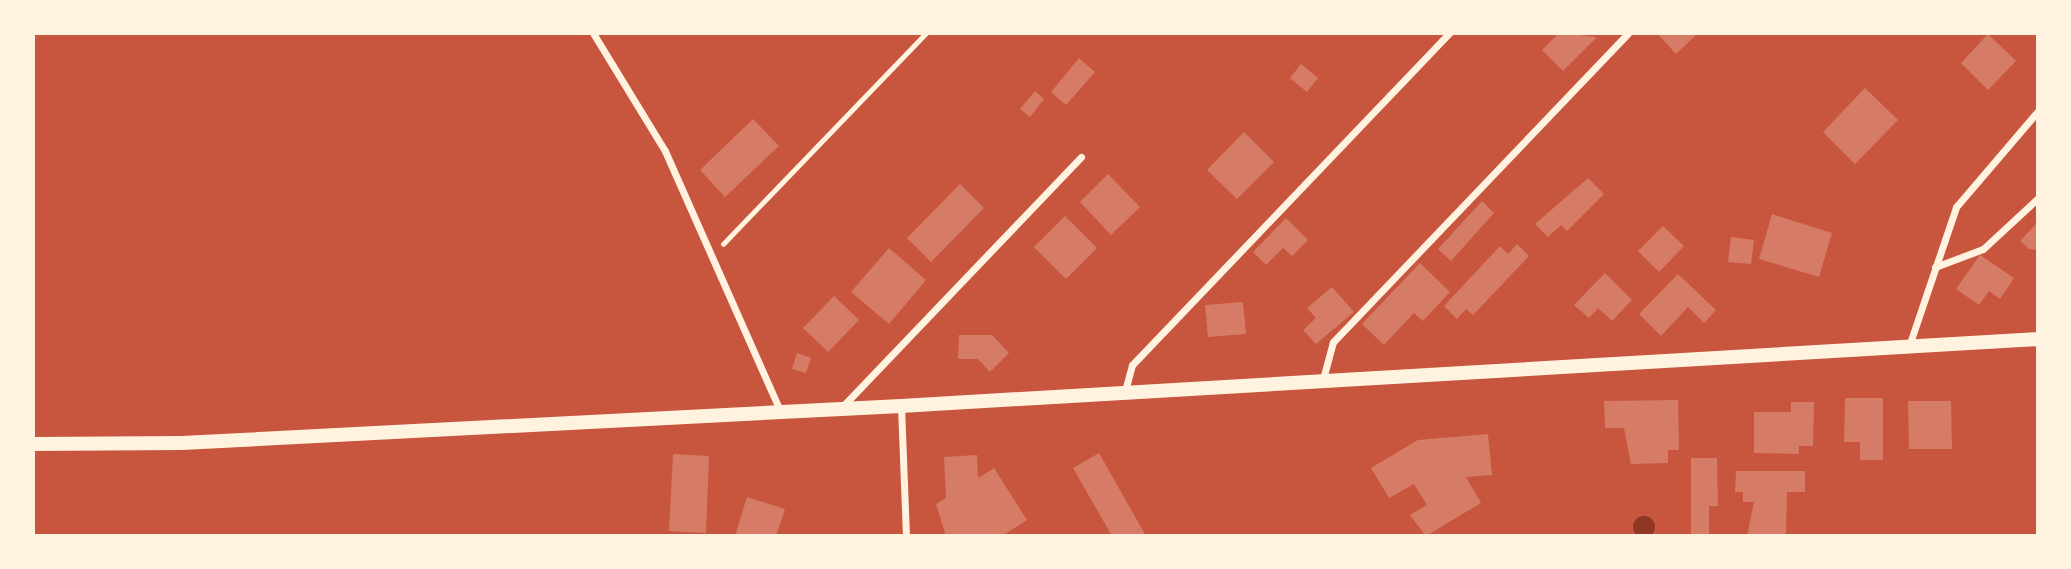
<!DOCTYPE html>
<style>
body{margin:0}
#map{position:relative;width:2071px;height:569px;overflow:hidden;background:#c8553d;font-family:Bitter,serif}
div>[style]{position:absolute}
.water>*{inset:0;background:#8f3625}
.round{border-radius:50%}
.building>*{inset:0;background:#d67c66}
.path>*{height:4.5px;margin:-2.25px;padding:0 2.25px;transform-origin:2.25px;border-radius:2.25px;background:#fff3e0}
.minor>*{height:7px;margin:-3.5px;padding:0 3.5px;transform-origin:3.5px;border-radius:3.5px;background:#fff3e0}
.secondary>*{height:14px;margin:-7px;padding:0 7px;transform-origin:7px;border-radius:7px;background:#fff3e0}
span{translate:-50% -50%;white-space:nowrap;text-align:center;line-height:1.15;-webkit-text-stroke:7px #fff3e0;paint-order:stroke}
.frame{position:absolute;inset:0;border:35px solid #fff3e0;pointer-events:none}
</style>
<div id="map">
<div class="water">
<div class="round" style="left:1633px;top:516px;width:22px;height:22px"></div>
</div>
<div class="building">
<div style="clip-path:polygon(1559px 33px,1597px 37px,1563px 71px,1542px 50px)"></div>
<div style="clip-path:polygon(1657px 33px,1698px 33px,1676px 54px)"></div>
<div style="clip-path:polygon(1988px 34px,2016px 61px,1988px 90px,1961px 63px)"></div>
<div style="clip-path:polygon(1079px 58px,1095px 72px,1066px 105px,1051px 92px)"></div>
<div style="clip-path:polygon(1301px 64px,1318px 78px,1307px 92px,1290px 78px)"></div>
<div style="clip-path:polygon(1865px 88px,1898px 120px,1855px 164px,1823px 132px)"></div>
<div style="clip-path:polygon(1035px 91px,1044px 99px,1030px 117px,1020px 109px)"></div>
<div style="clip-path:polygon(753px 119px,779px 146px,725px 197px,700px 170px)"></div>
<div style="clip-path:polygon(1244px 132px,1274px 162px,1237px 199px,1207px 170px)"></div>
<div style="clip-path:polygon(1108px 174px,1140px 207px,1111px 235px,1080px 202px)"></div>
<div style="clip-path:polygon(1588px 178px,1604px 194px,1567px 231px,1561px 225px,1548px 237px,1535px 224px)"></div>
<div style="clip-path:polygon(960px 184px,984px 208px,931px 262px,907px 238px)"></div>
<div style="clip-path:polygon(1482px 201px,1494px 213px,1451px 261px,1438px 249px)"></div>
<div style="clip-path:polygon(1772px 214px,1832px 233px,1819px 277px,1759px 259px)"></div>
<div style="clip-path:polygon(1065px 216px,1097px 248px,1066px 279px,1034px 247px)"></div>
<div style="clip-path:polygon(1286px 218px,1308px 240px,1292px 256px,1283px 248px,1266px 265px,1253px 252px)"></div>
<div style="clip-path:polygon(2038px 222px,2038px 250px,2029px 249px,2020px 241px)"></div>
<div style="clip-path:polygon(1663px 226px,1684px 246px,1659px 272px,1638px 251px)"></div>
<div style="clip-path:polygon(1731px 237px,1754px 240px,1751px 264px,1728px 262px)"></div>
<div style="clip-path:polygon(1517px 244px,1529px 256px,1473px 315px,1466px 309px,1457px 319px,1444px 306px,1500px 246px,1508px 254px)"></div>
<div style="clip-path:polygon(889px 248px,926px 280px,889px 324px,851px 292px)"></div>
<div style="clip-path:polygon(1980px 255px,2014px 278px,2000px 299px,1989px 291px,1979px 305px,1956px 289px)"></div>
<div style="clip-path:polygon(1420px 263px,1450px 292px,1423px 321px,1414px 313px,1384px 345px,1362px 324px)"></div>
<div style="clip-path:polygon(1605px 273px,1632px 300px,1612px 321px,1598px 308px,1589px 318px,1574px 305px)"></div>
<div style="clip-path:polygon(1678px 274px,1716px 310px,1704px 323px,1688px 307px,1661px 336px,1639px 314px)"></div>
<div style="clip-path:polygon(1332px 287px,1354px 312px,1316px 344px,1303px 330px,1316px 318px,1307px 308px)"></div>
<div style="clip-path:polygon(834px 296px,859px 320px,828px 352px,803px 328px)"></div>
<div style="clip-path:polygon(1243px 302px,1246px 334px,1208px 337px,1205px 305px)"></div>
<div style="clip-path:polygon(959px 335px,992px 335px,1009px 353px,990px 372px,978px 359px,958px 359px)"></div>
<div style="clip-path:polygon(797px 353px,811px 358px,806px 373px,792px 369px)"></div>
<div style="clip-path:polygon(1845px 398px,1883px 398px,1883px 460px,1860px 460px,1860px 442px,1844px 442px)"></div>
<div style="clip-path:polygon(1678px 400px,1679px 450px,1668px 450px,1668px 463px,1631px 464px,1624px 428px,1605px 428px,1604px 401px)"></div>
<div style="clip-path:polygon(1908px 401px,1951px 401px,1952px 449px,1909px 449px)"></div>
<div style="clip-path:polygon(1791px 402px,1814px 402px,1813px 446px,1799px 446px,1799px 454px,1754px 453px,1754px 412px,1791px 412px)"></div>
<div style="clip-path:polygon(1488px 434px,1492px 475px,1466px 477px,1481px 503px,1426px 536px,1410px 515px,1427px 505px,1414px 484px,1389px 498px,1371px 468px,1418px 440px)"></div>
<div style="clip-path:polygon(1099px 453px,1146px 536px,1112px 536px,1073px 468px)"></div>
<div style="clip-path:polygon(673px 454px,709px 456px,706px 533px,669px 531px)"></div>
<div style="clip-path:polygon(977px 455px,978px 478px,994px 468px,1027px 520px,1002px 536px,946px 536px,936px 504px,946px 498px,944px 457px)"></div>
<div style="clip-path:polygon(1691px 458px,1717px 458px,1718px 506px,1709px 506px,1709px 536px,1691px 536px)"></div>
<div style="clip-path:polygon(1736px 471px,1805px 471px,1805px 492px,1787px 492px,1786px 536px,1747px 536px,1754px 502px,1743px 502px,1743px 492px,1735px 492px)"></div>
<div style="clip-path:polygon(747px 497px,785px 509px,776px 536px,735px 536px)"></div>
</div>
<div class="path">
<div style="left:723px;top:244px;width:293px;rotate:-46.1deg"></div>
</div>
<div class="minor">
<div style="left:593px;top:33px;width:138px;rotate:58.6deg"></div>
<div style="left:665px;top:151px;width:284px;rotate:66.1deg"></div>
<div style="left:1935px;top:267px;width:51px;rotate:-20.6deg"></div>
<div style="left:1983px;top:249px;width:75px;rotate:-42.8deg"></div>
<div style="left:1909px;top:346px;width:147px;rotate:-71.3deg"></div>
<div style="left:1956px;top:207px;width:126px;rotate:-49.5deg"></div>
<div style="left:1323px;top:379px;width:38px;rotate:-75deg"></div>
<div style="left:1333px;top:342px;width:427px;rotate:-46.3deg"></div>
<div style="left:1125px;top:391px;width:27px;rotate:-75deg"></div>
<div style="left:1132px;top:365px;width:459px;rotate:-46.3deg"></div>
<div style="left:901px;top:406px;width:130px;rotate:87.8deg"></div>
<div style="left:842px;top:407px;width:346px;rotate:-46.3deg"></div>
</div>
<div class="secondary">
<div style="left:33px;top:444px;width:149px;rotate:-0.4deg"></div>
<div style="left:182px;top:443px;width:720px;rotate:-2.95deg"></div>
<div style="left:901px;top:406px;width:1139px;rotate:-3.37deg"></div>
</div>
<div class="frame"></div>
</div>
